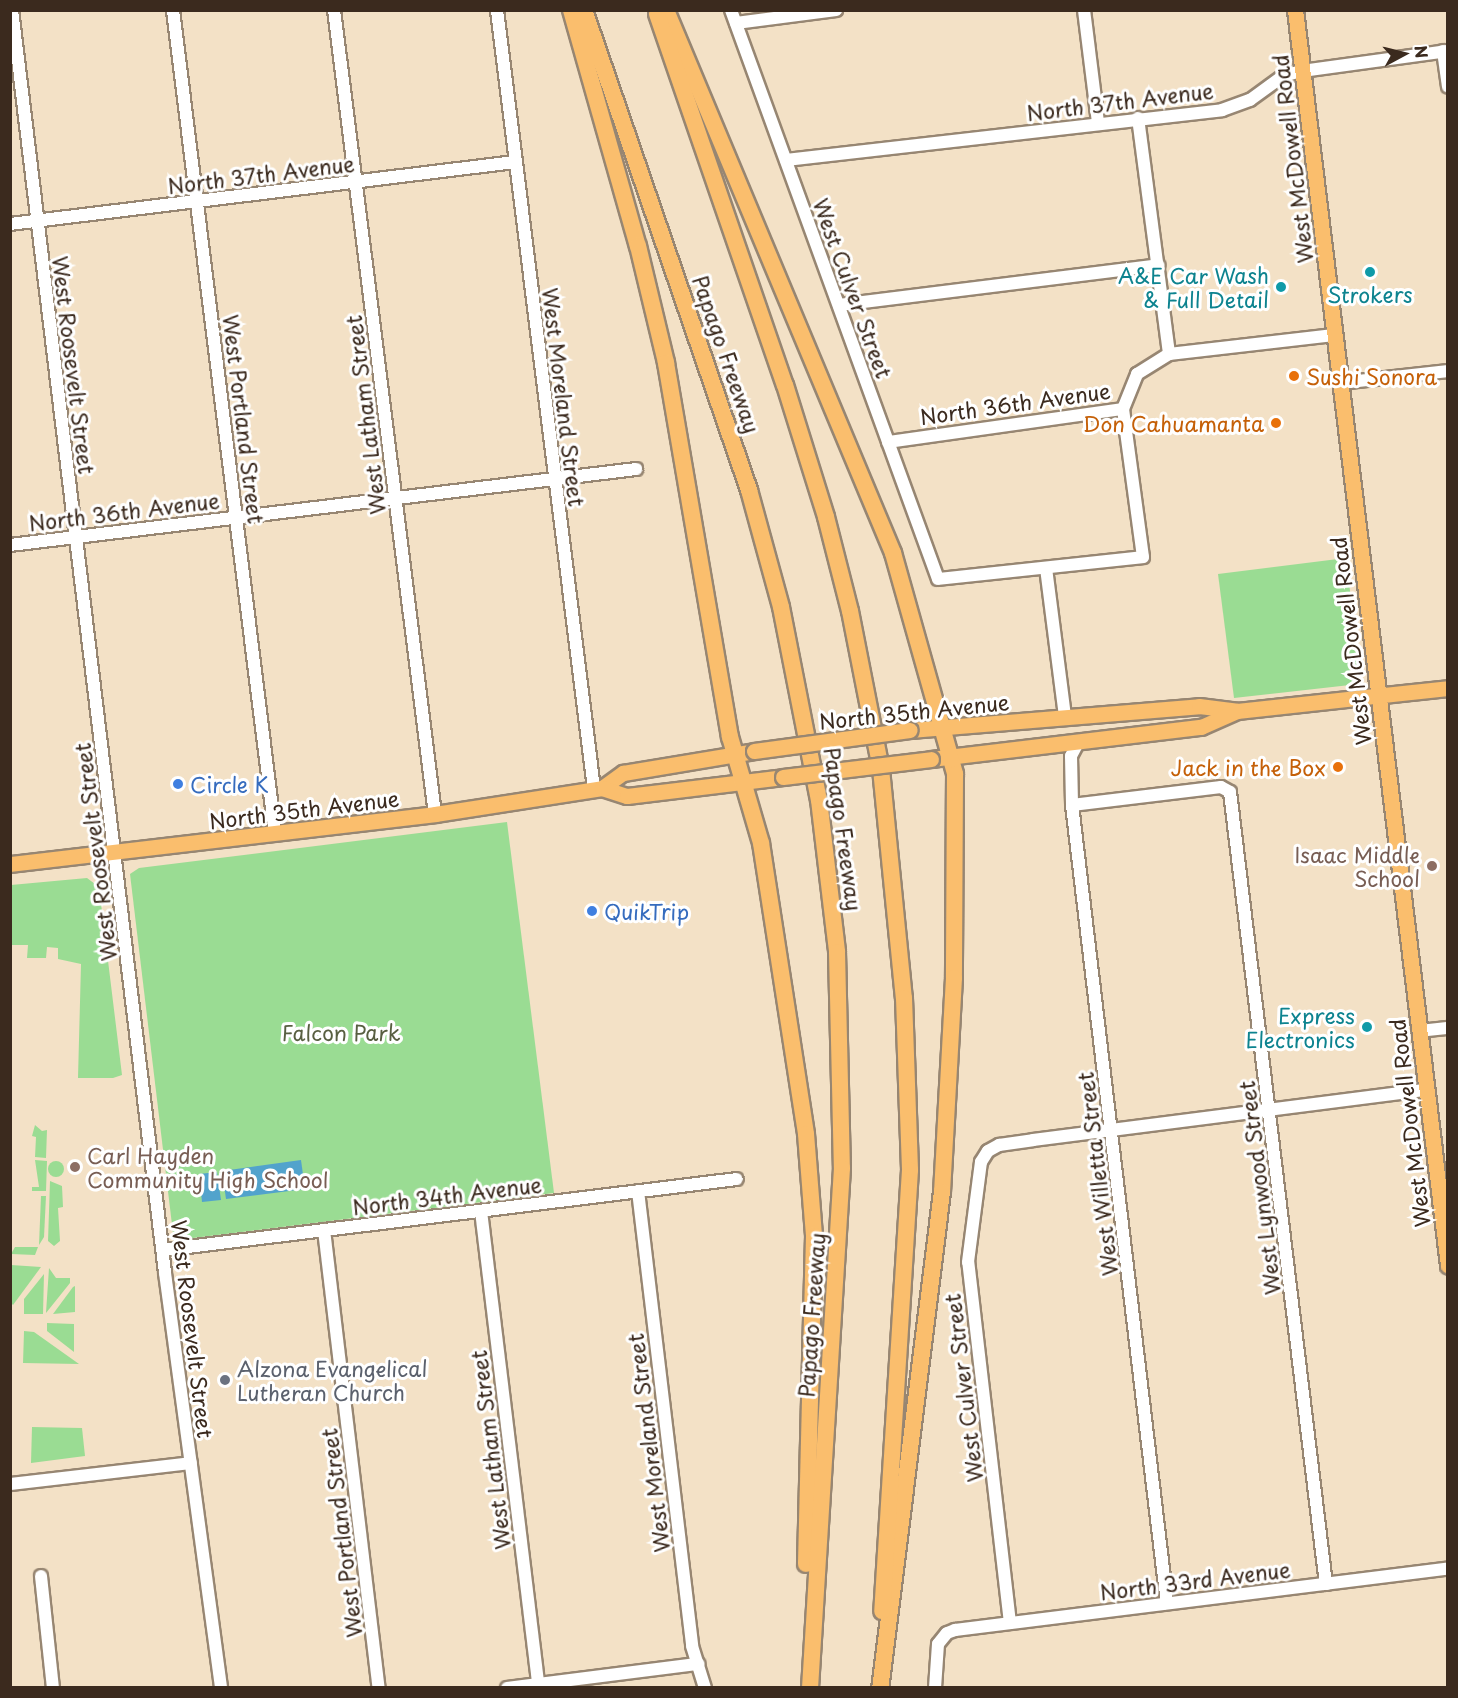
<!DOCTYPE html>
<style>
body{margin:0}
#map{position:relative;width:1458px;height:1698px;overflow:hidden;background:#f3e1c6;font-family:"Playpen Sans",sans-serif}
div>[style]{position:absolute}
.green>*{inset:0;background:#9adc93}
.round{border-radius:50%}
.water>*{inset:0;background:#52a3cc}
.roads{filter:drop-shadow(2px 0 #978672) drop-shadow(-2px 0 #978672) drop-shadow(0 2px #978672) drop-shadow(0 -2px #978672)}
.minor>*{height:12px;margin:-6px;padding:0 6px;transform-origin:6px;border-radius:6px;background:#fff}
.major>*{height:15px;margin:-7.5px;padding:0 7.5px;transform-origin:7.5px;border-radius:7.5px;background:#fabe6d}
.highway>*{height:16px;margin:-8px;padding:0 8px;transform-origin:8px;border-radius:8px;background:#fabe6d}
.bridges{filter:drop-shadow(2px 0 #978672) drop-shadow(-2px 0 #978672) drop-shadow(0 2px #978672) drop-shadow(0 -2px #978672)}
.major-bridge>*{height:15px;margin:-7.5px;padding:0 7.5px;transform-origin:7.5px;border-radius:7.5px;background:#fabe6d}
.dots>*{width:16px;height:16px;translate:-50% -50%;box-sizing:border-box;border:3px solid #fff;border-radius:50%}
span{translate:-50% -50%;white-space:nowrap;text-align:center;line-height:1.15;-webkit-text-stroke:6px #fff;paint-order:stroke}
.street-label{font-size:21px;color:#3b2a1e}
.culture-label{font-size:21px;color:#0d838f}
.right{translate:-100% -50%;text-align:right}
.food-label{font-size:21px;color:#c56008}
.left{translate:0 -50%;text-align:left}
.shop-label{font-size:21px;color:#366cbe}
.education-label{font-size:21px;color:#785e54}
.park-label{font-size:21px;color:#585f41}
.worship-label{font-size:21px;color:#5b616d}
.frame{position:absolute;inset:0;border:12px solid #3b2a1e;pointer-events:none}
.north{position:absolute;left:1374px;top:24px;width:60px;height:60px;-webkit-text-stroke:4px #fff;paint-order:stroke;rotate:83deg;font-size:16px;font-weight:700;line-height:24px;text-align:center;color:#3b2a1e}
.north::after{content:'';display:block;margin:auto;width:21px;height:27px;background:#3b2a1e;clip-path:polygon(50% 0,100% 100%,50% 72%,0 100%)}
</style>
<div id="map">
<div class="green">
<div style="clip-path:polygon(1346px 558px,1360px 674px,1355px 681px,1350px 685px,1234px 698px,1218px 574px)"></div>
<div style="clip-path:polygon(507px 822px,554px 1193px,177px 1240px,173px 1233px,130px 874px,139px 868px)"></div>
<div style="clip-path:polygon(87px 878px,99px 887px,122px 1075px,113px 1078px,78px 1078px,81px 964px,58px 959px,58px 948px,47px 947px,46px 958px,27px 958px,28px 945px,12px 945px,11px 957px,11px 885px)"></div>
<div style="clip-path:polygon(35px 1125px,42px 1131px,47px 1130px,46px 1158px,35px 1157px,36px 1137px,32px 1136px)"></div>
<div style="clip-path:polygon(35px 1160px,47px 1161px,46px 1191px,32px 1191px,32px 1187px,39px 1187px)"></div>
<div class="round" style="left:48px;top:1161px;width:16px;height:16px"></div>
<div style="clip-path:polygon(50px 1181px,62px 1186px,63px 1207px,58px 1208px,60px 1241px,54px 1246px,48px 1241px)"></div>
<div style="clip-path:polygon(41px 1196px,46px 1196px,44px 1237px,39px 1245px)"></div>
<div style="clip-path:polygon(15px 1247px,38px 1247px,35px 1255px,11px 1254px)"></div>
<div style="clip-path:polygon(11px 1265px,41px 1267px,13px 1305px,11px 1303px)"></div>
<div style="clip-path:polygon(49px 1268px,56px 1278px,70px 1278px,70px 1283px,46px 1313px)"></div>
<div style="clip-path:polygon(44px 1274px,43px 1314px,24px 1314px,24px 1299px)"></div>
<div style="clip-path:polygon(75px 1286px,75px 1312px,53px 1314px,73px 1287px)"></div>
<div style="clip-path:polygon(47px 1323px,74px 1324px,74px 1352px,47px 1331px)"></div>
<div style="clip-path:polygon(24px 1331px,34px 1332px,79px 1364px,23px 1363px)"></div>
<div style="clip-path:polygon(32px 1427px,82px 1428px,85px 1456px,31px 1463px)"></div>
</div>
<div class="water">
<div style="clip-path:polygon(301px 1160px,305px 1189px,226px 1199px,222px 1171px)"></div>
<div style="clip-path:polygon(217px 1172px,221px 1200px,202px 1202px,199px 1174px)"></div>
</div>
<div class="roads">
<div class="minor">
<div style="left:12px;top:10px;width:1272px;rotate:83.09deg"></div>
<div style="left:165px;top:1273px;width:419px;rotate:82.3deg"></div>
<div style="left:173px;top:10px;width:829px;rotate:82.93deg"></div>
<div style="left:334px;top:10px;width:810px;rotate:82.84deg"></div>
<div style="left:497px;top:10px;width:785px;rotate:82.9deg"></div>
<div style="left:731px;top:10px;width:605px;rotate:70.01deg"></div>
<div style="left:938px;top:579px;width:206px;rotate:-6.1deg"></div>
<div style="left:1143px;top:557px;width:149px;rotate:-97.7deg"></div>
<div style="left:1123px;top:409px;width:38px;rotate:-68deg"></div>
<div style="left:1137px;top:374px;width:38px;rotate:-32deg"></div>
<div style="left:1169px;top:354px;width:166px;rotate:-6.6deg"></div>
<div style="left:1084px;top:10px;width:114px;rotate:82.9deg"></div>
<div style="left:736px;top:23px;width:101px;rotate:-7.4deg"></div>
<div style="left:1443px;top:51px;width:36px;rotate:82deg"></div>
<div style="left:1138px;top:118px;width:238px;rotate:82.5deg"></div>
<div style="left:786px;top:160px;width:439px;rotate:-6.5deg"></div>
<div style="left:1222px;top:110px;width:30px;rotate:-20deg"></div>
<div style="left:1250px;top:100px;width:41px;rotate:-36deg"></div>
<div style="left:1283px;top:76px;width:20px;rotate:-15deg"></div>
<div style="left:1302px;top:71px;width:147px;rotate:-7.8deg"></div>
<div style="left:10px;top:224px;width:509px;rotate:-7deg"></div>
<div style="left:839px;top:305px;width:322px;rotate:-7.1deg"></div>
<div style="left:1340px;top:383px;width:109px;rotate:-6.3deg"></div>
<div style="left:888px;top:442px;width:237px;rotate:-8deg"></div>
<div style="left:10px;top:545px;width:631px;rotate:-6.92deg"></div>
<div style="left:1046px;top:568px;width:150px;rotate:82.7deg"></div>
<div style="left:1079px;top:741px;width:17px;rotate:118deg"></div>
<div style="left:1071px;top:756px;width:49px;rotate:88.8deg"></div>
<div style="left:1072px;top:805px;width:804px;rotate:83.21deg"></div>
<div style="left:1072px;top:805px;width:150px;rotate:-6.9deg"></div>
<div style="left:1221px;top:787px;width:10px;rotate:29deg"></div>
<div style="left:1230px;top:792px;width:798px;rotate:83.09deg"></div>
<div style="left:1419px;top:1031px;width:29px;rotate:-6deg"></div>
<div style="left:638px;top:1191px;width:458px;rotate:83.2deg"></div>
<div style="left:692px;top:1646px;width:44px;rotate:72.8deg"></div>
<div style="left:481px;top:1211px;width:476px;rotate:83.1deg"></div>
<div style="left:324px;top:1230px;width:461px;rotate:83.2deg"></div>
<div style="left:163px;top:1250px;width:578px;rotate:-7.05deg"></div>
<div style="left:10px;top:1484px;width:182px;rotate:-6.6deg"></div>
<div style="left:41px;top:1576px;width:113px;rotate:83.9deg"></div>
<div style="left:1010px;top:1623px;width:363px;rotate:-96.6deg"></div>
<div style="left:968px;top:1262px;width:101px;rotate:-82.6deg"></div>
<div style="left:981px;top:1162px;width:13px;rotate:-58deg"></div>
<div style="left:988px;top:1151px;width:13px;rotate:-29deg"></div>
<div style="left:999px;top:1145px;width:34px;rotate:-8deg"></div>
<div style="left:1033px;top:1140px;width:396px;rotate:-7.3deg"></div>
<div style="left:507px;top:1688px;width:193px;rotate:-7.2deg"></div>
<div style="left:935px;top:1688px;width:44px;rotate:-86.1deg"></div>
<div style="left:938px;top:1644px;width:14px;rotate:-51deg"></div>
<div style="left:947px;top:1633px;width:9px;rotate:-21deg"></div>
<div style="left:955px;top:1630px;width:497px;rotate:-7.1deg"></div>
</div>
<div class="major">
<div style="left:1295px;top:10px;width:1265px;rotate:83.05deg"></div>
<div style="left:910px;top:730px;width:290px;rotate:-4.7deg"></div>
<div style="left:1199px;top:706px;width:38px;rotate:7deg"></div>
<div style="left:1237px;top:711px;width:212px;rotate:-6.2deg"></div>
<div style="left:931px;top:759px;width:272px;rotate:-6.8deg"></div>
<div style="left:1201px;top:727px;width:39px;rotate:-24deg"></div>
<div style="left:602px;top:788px;width:26px;rotate:-36deg"></div>
<div style="left:623px;top:773px;width:133px;rotate:-9.5deg"></div>
<div style="left:10px;top:864px;width:428px;rotate:-6.7deg"></div>
<div style="left:435px;top:814px;width:169px;rotate:-8.8deg"></div>
<div style="left:602px;top:788px;width:26px;rotate:18deg"></div>
<div style="left:627px;top:796px;width:157px;rotate:-6.9deg"></div>
</div>
<div class="highway">
<div style="left:571px;top:10px;width:245px;rotate:74.2deg"></div>
<div style="left:638px;top:246px;width:120px;rotate:76.5deg"></div>
<div style="left:666px;top:363px;width:379px;rotate:80.3deg"></div>
<div style="left:730px;top:737px;width:110px;rotate:73.7deg"></div>
<div style="left:761px;top:843px;width:294px;rotate:81.2deg"></div>
<div style="left:806px;top:1134px;width:102px;rotate:85.5deg"></div>
<div style="left:814px;top:1236px;width:328px;rotate:91.4deg"></div>
<div style="left:584px;top:10px;width:508px;rotate:71.03deg"></div>
<div style="left:749px;top:490px;width:121px;rotate:74.7deg"></div>
<div style="left:781px;top:607px;width:197px;rotate:78.9deg"></div>
<div style="left:819px;top:800px;width:153px;rotate:83.2deg"></div>
<div style="left:837px;top:952px;width:216px;rotate:88.7deg"></div>
<div style="left:842px;top:1168px;width:521px;rotate:93.52deg"></div>
<div style="left:666px;top:10px;width:589px;rotate:67.31deg"></div>
<div style="left:893px;top:553px;width:230px;rotate:74.3deg"></div>
<div style="left:955px;top:774px;width:204px;rotate:90.3deg"></div>
<div style="left:954px;top:978px;width:214px;rotate:93.2deg"></div>
<div style="left:942px;top:1192px;width:500px;rotate:97.1deg"></div>
<div style="left:657px;top:14px;width:392px;rotate:71deg"></div>
<div style="left:785px;top:385px;width:138px;rotate:72.7deg"></div>
<div style="left:826px;top:517px;width:97px;rotate:75.7deg"></div>
<div style="left:850px;top:611px;width:161px;rotate:78.9deg"></div>
<div style="left:881px;top:769px;width:230px;rotate:84.3deg"></div>
<div style="left:904px;top:998px;width:172px;rotate:88deg"></div>
<div style="left:910px;top:1170px;width:442px;rotate:93.6deg"></div>
</div>
</div>
<div class="bridges">
<div class="major-bridge">
<div style="left:754px;top:751px;width:157px;rotate:-7.7deg"></div>
<div style="left:783px;top:777px;width:149px;rotate:-6.9deg"></div>
</div>
</div>
<div class="dots">
<div style="left:1370px;top:272px;background:#0f9aa8"></div>
<div style="left:1281px;top:287px;background:#0f9aa8"></div>
<div style="left:1294px;top:376px;background:#e8710a"></div>
<div style="left:1276px;top:423px;background:#e8710a"></div>
<div style="left:1338px;top:767px;background:#e8710a"></div>
<div style="left:178px;top:784px;background:#3f7fe0"></div>
<div style="left:1432px;top:866px;background:#8d6e63"></div>
<div style="left:592px;top:911px;background:#3f7fe0"></div>
<div style="left:1367px;top:1027px;background:#0f9aa8"></div>
<div style="left:75px;top:1167px;background:#8d6e63"></div>
<div style="left:225px;top:1380px;background:#6b7280"></div>
</div>
<div class="street-label">
<span style="left:1120px;top:101px;rotate:-7deg">North 37th Avenue</span>
<span style="left:1292px;top:159px;rotate:-97deg">West McDowell Road</span>
<span style="left:261px;top:174px;rotate:-7deg">North 37th Avenue</span>
<span style="left:853px;top:288px;rotate:70deg">West Culver Street</span>
<span style="left:727px;top:354px;rotate:71deg">Papago Freeway</span>
<span style="left:74px;top:365px;rotate:83deg">West Roosevelt Street</span>
<span style="left:564px;top:397px;rotate:83deg">West Moreland Street</span>
<span style="left:1015px;top:403px;rotate:-8deg">North 36th Avenue</span>
<span style="left:365px;top:415px;rotate:-97deg">West Latham Street</span>
<span style="left:244px;top:419px;rotate:83deg">West Portland Street</span>
<span style="left:124px;top:511px;rotate:-7deg">North 36th Avenue</span>
<span style="left:1350px;top:641px;rotate:-97deg">West McDowell Road</span>
<span style="left:914px;top:711px;rotate:-6deg">North 35th Avenue</span>
<span style="left:304px;top:809px;rotate:-7deg">North 35th Avenue</span>
<span style="left:844px;top:829px;rotate:82deg">Papago Freeway</span>
<span style="left:95px;top:852px;rotate:-97deg">West Roosevelt Street</span>
<span style="left:1409px;top:1123px;rotate:-97deg">West McDowell Road</span>
<span style="left:1097px;top:1174px;rotate:-97deg">West Willetta Street</span>
<span style="left:1259px;top:1188px;rotate:-97deg">West Lynwood Street</span>
<span style="left:447px;top:1195px;rotate:-7deg">North 34th Avenue</span>
<span style="left:811px;top:1315px;rotate:-86deg">Papago Freeway</span>
<span style="left:193px;top:1329px;rotate:83deg">West Roosevelt Street</span>
<span style="left:963px;top:1388px;rotate:-97deg">West Culver Street</span>
<span style="left:648px;top:1443px;rotate:-97deg">West Moreland Street</span>
<span style="left:490px;top:1450px;rotate:-97deg">West Latham Street</span>
<span style="left:341px;top:1533px;rotate:-97deg">West Portland Street</span>
<span style="left:1195px;top:1580px;rotate:-7deg">North 33rd Avenue</span>
</div>
<div class="culture-label">
<span class="right" style="left:1269px;top:287px">A&amp;E Car Wash<br>&amp; Full Detail</span>
<span style="left:1370px;top:294px">Strokers</span>
<span class="right" style="left:1355px;top:1027px">Express<br>Electronics</span>
</div>
<div class="food-label">
<span class="left" style="left:1306px;top:376px">Sushi Sonora</span>
<span class="right" style="left:1264px;top:423px">Don Cahuamanta</span>
<span class="right" style="left:1326px;top:767px">Jack in the Box</span>
</div>
<div class="shop-label">
<span class="left" style="left:190px;top:784px">Circle K</span>
<span class="left" style="left:604px;top:911px">QuikTrip</span>
</div>
<div class="education-label">
<span class="right" style="left:1420px;top:866px">Isaac Middle<br>School</span>
<span class="left" style="left:87px;top:1167px">Carl Hayden<br>Community High School</span>
</div>
<div class="park-label">
<span style="left:341px;top:1032px">Falcon Park</span>
</div>
<div class="worship-label">
<span class="left" style="left:237px;top:1380px">Alzona Evangelical<br>Lutheran Church</span>
</div>
<div class="frame"></div>
<div class="north">N</div>
</div>
